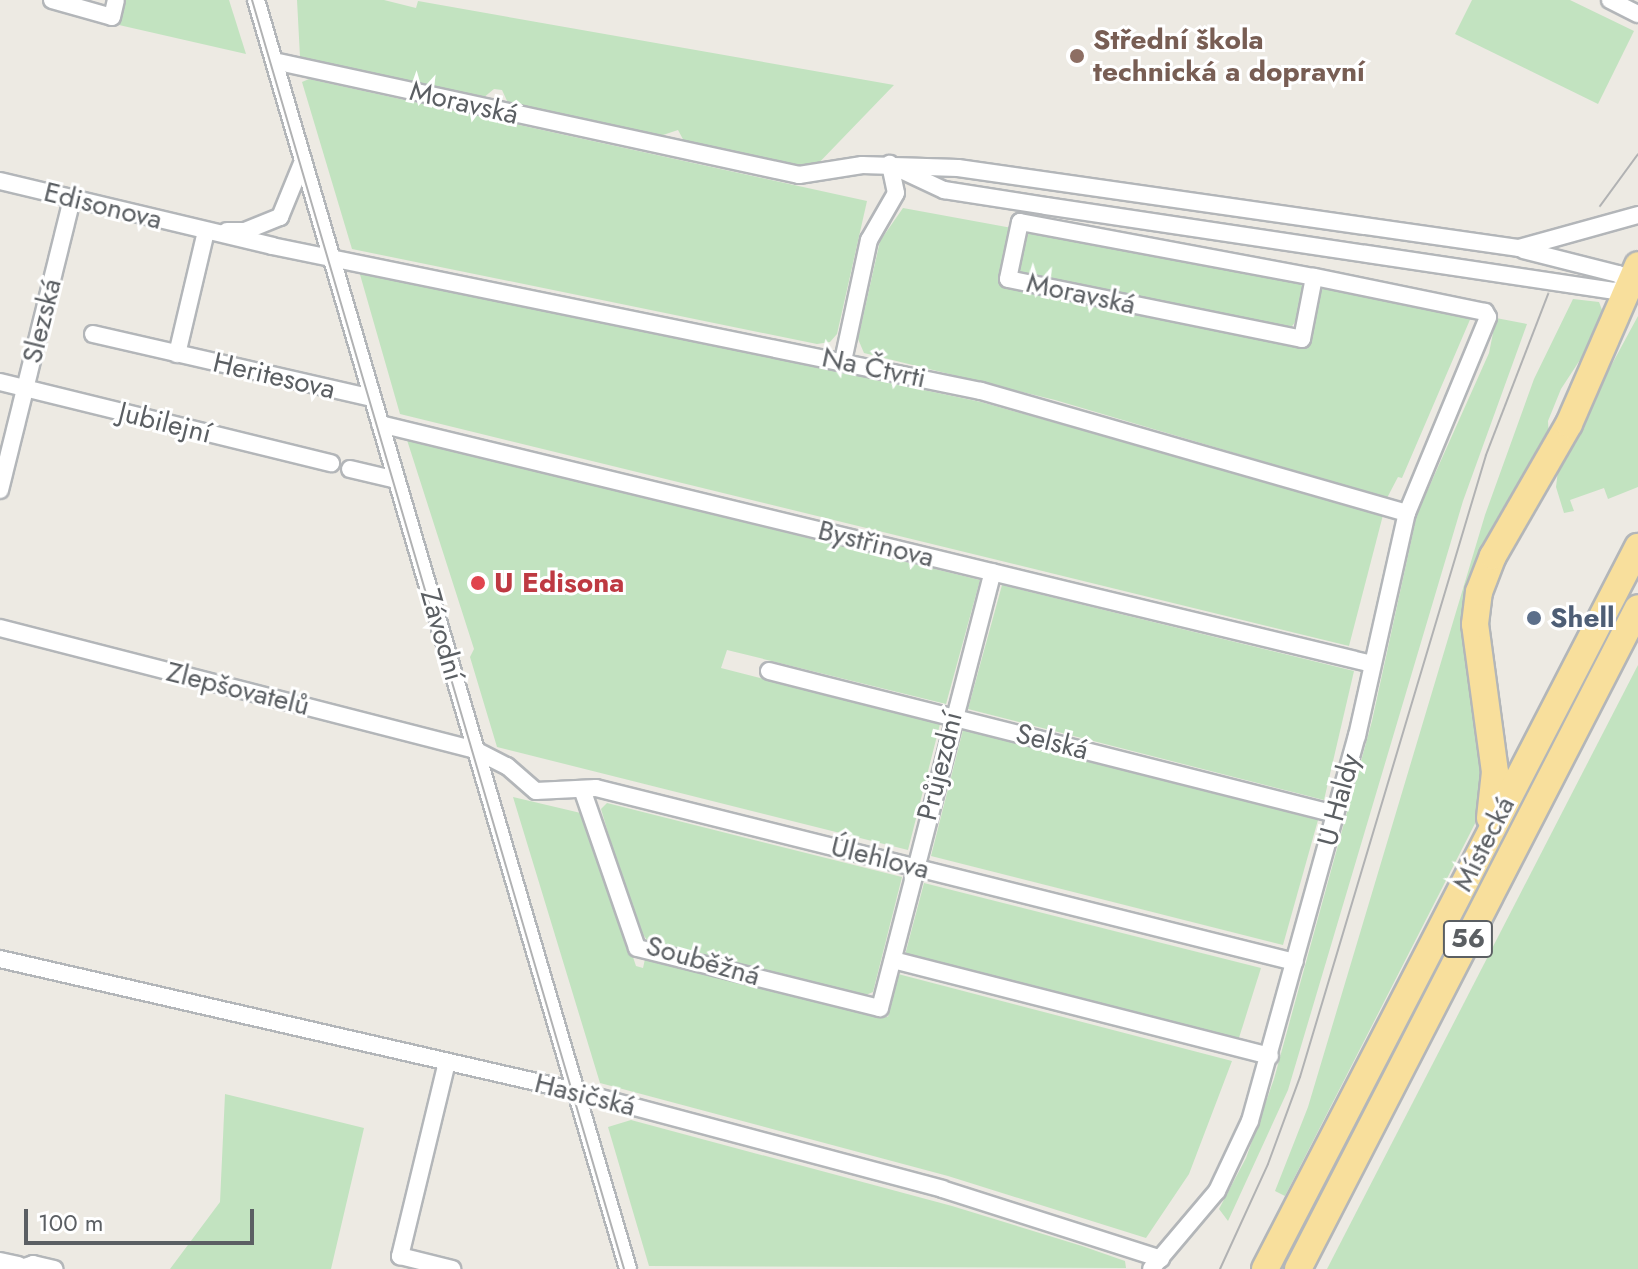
<!DOCTYPE html>
<meta charset="utf-8">
<style>
body{margin:0}
#map{position:relative;width:1638px;height:1269px;overflow:hidden;background:#edeae3;font-family:Jost,sans-serif}
div>[style]{position:absolute}
.green>*{inset:0;background:#c2e3c0}
.roads{filter:drop-shadow(2px 0 #b3b6b9) drop-shadow(-2px 0 #b3b6b9) drop-shadow(0 2px #b3b6b9) drop-shadow(0 -2px #b3b6b9)}
.minor>*{height:16px;margin:-8px;padding:0 8px;transform-origin:8px;border-radius:8px;background:#fff}
.trunk>*{height:26px;margin:-13px;padding:0 13px;transform-origin:13px;border-radius:13px;background:#f8df9c}
.tram>*{height:2px;margin:-1px;padding:0 1px;transform-origin:1px;border-radius:1px;background:#b1b2b3}
.dots>*{width:22px;height:22px;translate:-50% -50%;box-sizing:border-box;border:4px solid #fff;border-radius:50%}
span{translate:-50% -50%;white-space:nowrap;text-align:center;line-height:1.15;-webkit-text-stroke:6px #fff;paint-order:stroke}
.shield-label span{padding:2px 6px;background:#fff;border:2px solid;border-radius:6px;-webkit-text-stroke-width:0}
.shield-label{font-size:26px;color:#5b5f63;font-weight:700}
.education-label{font-size:28px;color:#785e54;font-weight:700}
.left{translate:0 -50%;text-align:left}
.street-label{font-size:28px;color:#5b5f63}
.health-label{font-size:28px;color:#be3a42;font-weight:700}
.service-label{font-size:28px;color:#4e5e75;font-weight:700}
.scale{position:absolute;left:24px;top:1209px;width:230px;height:36px;box-sizing:border-box;border:4px solid #5b5f63;border-top:0;padding-left:10px;font-size:24px;line-height:28px;white-space:nowrap;color:#5b5f63;-webkit-text-stroke:6px #fff;paint-order:stroke}
</style>
<div id="map">
<div class="green">
<div style="clip-path:polygon(126px 0,229px 0,246px 54px,119px 25px)"></div>
<div style="clip-path:polygon(297px 0,384px 0,416px 8px,418px 1px,894px 85px,811px 171px,685px 143px,678px 130px,657px 137px,508px 103px,502px 90px,494px 89px,483px 98px,300px 57px)"></div>
<div style="clip-path:polygon(1472px 0,1570px 0,1634px 31px,1598px 104px,1455px 34px)"></div>
<div style="clip-path:polygon(309px 79px,867px 201px,837px 334px,830px 342px,817px 344px,352px 249px,302px 82px)"></div>
<div style="clip-path:polygon(903px 208px,1012px 228px,1001px 281px,1310px 345px,1320px 285px,1472px 315px,1402px 478px,1398px 477px,1387px 498px,1055px 400px,864px 353px,858px 339px,880px 241px)"></div>
<div style="clip-path:polygon(1028px 231px,1300px 282px,1303px 288px,1296px 321px,1289px 330px,1020px 274px,1022px 234px)"></div>
<div style="clip-path:polygon(359px 271px,981px 402px,1383px 515px,1349px 646px,400px 414px)"></div>
<div style="clip-path:polygon(1573px 299px,1599px 302px,1606px 320px,1561px 389px,1548px 421px,1549px 440px,1480px 558px,1487px 800px,1285px 1196px,1275px 1191px,1308px 1107px,1485px 515px,1534px 379px)"></div>
<div style="clip-path:polygon(1638px 316px,1638px 487px,1608px 499px,1604px 488px,1570px 500px,1574px 511px,1564px 513px,1556px 487px,1559px 462px)"></div>
<div style="clip-path:polygon(1496px 318px,1527px 324px,1463px 501px,1288px 1090px,1228px 1221px,1219px 1209px,1246px 1158px,1274px 1079px,1372px 721px,1417px 514px,1489px 353px)"></div>
<div style="clip-path:polygon(407px 440px,980px 580px,946px 704px,727px 650px,721px 668px,940px 724px,908px 850px,497px 747px,470px 657px,474px 649px)"></div>
<div style="clip-path:polygon(1002px 585px,1354px 671px,1324px 800px,968px 709px)"></div>
<div style="clip-path:polygon(1638px 665px,1638px 1269px,1327px 1269px)"></div>
<div style="clip-path:polygon(963px 730px,1318px 820px,1283px 945px,931px 856px)"></div>
<div style="clip-path:polygon(513px 797px,585px 814px,636px 966px,643px 968px,645px 959px,663px 961px,888px 1017px,898px 974px,1232px 1061px,1189px 1174px,1146px 1238px,948px 1176px,600px 1083px)"></div>
<div style="clip-path:polygon(607px 803px,902px 877px,873px 992px,861px 997px,650px 944px,635px 924px,601px 809px)"></div>
<div style="clip-path:polygon(924px 883px,1261px 968px,1238px 1041px,905px 955px)"></div>
<div style="clip-path:polygon(225px 1094px,364px 1128px,331px 1269px,170px 1269px,220px 1202px)"></div>
<div style="clip-path:polygon(631px 1120px,952px 1206px,1082px 1246px,1125px 1261px,1126px 1268px,649px 1266px,608px 1127px)"></div>
</div>
<div class="roads">
<div class="minor">
<div style="left:52px;top:0;width:62px;rotate:15.8deg"></div>
<div style="left:112px;top:17px;width:17px;rotate:-77deg"></div>
<div style="left:256px;top:0;width:1322px;rotate:73.66deg"></div>
<div style="left:1610px;top:0;width:31px;rotate:27deg"></div>
<div style="left:274px;top:61px;width:537px;rotate:12.25deg"></div>
<div style="left:799px;top:175px;width:64px;rotate:-9deg"></div>
<div style="left:862px;top:165px;width:96px;rotate:1.8deg"></div>
<div style="left:958px;top:168px;width:567px;rotate:8.12deg"></div>
<div style="left:1519px;top:248px;width:123px;rotate:-15.5deg"></div>
<div style="left:899px;top:169px;width:50px;rotate:25deg"></div>
<div style="left:944px;top:190px;width:103px;rotate:8.9deg"></div>
<div style="left:1046px;top:206px;width:574px;rotate:8.51deg"></div>
<div style="left:1614px;top:291px;width:20px;rotate:-15deg"></div>
<div style="left:1633px;top:286px;width:19px;rotate:-141deg"></div>
<div style="left:1618px;top:274px;width:98px;rotate:-165.8deg"></div>
<div style="left:0;top:181px;width:280px;rotate:13.4deg"></div>
<div style="left:272px;top:246px;width:724px;rotate:11.56deg"></div>
<div style="left:981px;top:391px;width:443px;rotate:16deg"></div>
<div style="left:227px;top:231px;width:18px"></div>
<div style="left:245px;top:231px;width:38px;rotate:-22deg"></div>
<div style="left:280px;top:217px;width:61px;rotate:-67.7deg"></div>
<div style="left:93px;top:334px;width:286px;rotate:12.9deg"></div>
<div style="left:177px;top:354px;width:126px;rotate:-76.7deg"></div>
<div style="left:843px;top:361px;width:124px;rotate:-77.9deg"></div>
<div style="left:869px;top:240px;width:54px;rotate:-60.1deg"></div>
<div style="left:896px;top:193px;width:30px;rotate:-102deg"></div>
<div style="left:0;top:382px;width:341px;rotate:13.8deg"></div>
<div style="left:380px;top:424px;width:1021px;rotate:13.6deg"></div>
<div style="left:350px;top:469px;width:48px;rotate:13.2deg"></div>
<div style="left:0;top:490px;width:299px;rotate:-76.1deg"></div>
<div style="left:0;top:628px;width:490px;rotate:14.4deg"></div>
<div style="left:475px;top:750px;width:36px;rotate:27deg"></div>
<div style="left:507px;top:766px;width:38px;rotate:41deg"></div>
<div style="left:536px;top:791px;width:60px;rotate:-2.9deg"></div>
<div style="left:596px;top:788px;width:720px;rotate:13.98deg"></div>
<div style="left:769px;top:671px;width:584px;rotate:14.18deg"></div>
<div style="left:582px;top:789px;width:168px;rotate:70.9deg"></div>
<div style="left:637px;top:948px;width:250px;rotate:13.9deg"></div>
<div style="left:880px;top:1008px;width:450px;rotate:-75.5deg"></div>
<div style="left:0;top:959px;width:586px;rotate:12.92deg"></div>
<div style="left:571px;top:1090px;width:384px;rotate:14.9deg"></div>
<div style="left:942px;top:1189px;width:230px;rotate:17.7deg"></div>
<div style="left:893px;top:960px;width:389px;rotate:14.3deg"></div>
<div style="left:447px;top:1062px;width:200px;rotate:103.6deg"></div>
<div style="left:400px;top:1256px;width:54px;rotate:14deg"></div>
<div style="left:0;top:1261px;width:19px;rotate:12deg"></div>
<div style="left:18px;top:1269px;width:16px;rotate:-18deg"></div>
<div style="left:33px;top:1264px;width:22px;rotate:13deg"></div>
<div style="left:1151px;top:1269px;width:102px;rotate:-49.8deg"></div>
<div style="left:1217px;top:1191px;width:77px;rotate:-64.8deg"></div>
<div style="left:1250px;top:1121px;width:400px;rotate:-74.5deg"></div>
<div style="left:1357px;top:736px;width:229px;rotate:-77.4deg"></div>
<div style="left:1407px;top:513px;width:212px;rotate:-67.5deg"></div>
<div style="left:1488px;top:317px;width:6px;rotate:-121deg"></div>
<div style="left:1485px;top:312px;width:175px;rotate:-168.4deg"></div>
<div style="left:1314px;top:277px;width:299px;rotate:-169.4deg"></div>
<div style="left:1020px;top:222px;width:58px;rotate:101.9deg"></div>
<div style="left:1008px;top:279px;width:300px;rotate:11.5deg"></div>
<div style="left:1302px;top:339px;width:63px;rotate:-79deg"></div>
</div>
<div class="trunk">
<div style="left:1490px;top:818px;width:46px;rotate:-83.8deg"></div>
<div style="left:1495px;top:772px;width:149px;rotate:-97.7deg"></div>
<div style="left:1475px;top:624px;width:32px;rotate:-83deg"></div>
<div style="left:1479px;top:592px;width:39px;rotate:-69deg"></div>
<div style="left:1493px;top:556px;width:152px;rotate:-60.1deg"></div>
<div style="left:1569px;top:424px;width:173px;rotate:-66.5deg"></div>
<div style="left:1265px;top:1269px;width:813px;rotate:-62.68deg"></div>
<div style="left:1298px;top:1269px;width:743px;rotate:-62.78deg"></div>
</div>
</div>
<div class="tram">
<div style="left:252px;top:0;width:1322px;rotate:73.66deg"></div>
<div style="left:1600px;top:206px;width:64px;rotate:-53.8deg"></div>
<div style="left:1220px;top:1269px;width:115px;rotate:-65.4deg"></div>
<div style="left:1268px;top:1164px;width:93px;rotate:-69.8deg"></div>
<div style="left:1300px;top:1077px;width:649px;rotate:-73.35deg"></div>
<div style="left:1486px;top:455px;width:173px;rotate:-68.9deg"></div>
</div>
<div class="dots">
<div style="left:1077px;top:56px;background:#8d6e63"></div>
<div style="left:478px;top:583px;background:#e0444e"></div>
<div style="left:1534px;top:618px;background:#5c6f8a"></div>
</div>
<div class="shield-label">
<span style="left:1468px;top:939px">56</span>
</div>
<div class="education-label">
<span class="left" style="left:1093px;top:56px">Střední škola<br>technická a dopravní</span>
</div>
<div class="street-label">
<span style="left:464px;top:103px;rotate:13deg">Moravská</span>
<span style="left:103px;top:206px;rotate:14deg">Edisonova</span>
<span style="left:1081px;top:294px;rotate:12deg">Moravská</span>
<span style="left:42px;top:321px;rotate:-76deg">Slezská</span>
<span style="left:874px;top:368px;rotate:12deg">Na Čtvrti</span>
<span style="left:274px;top:376px;rotate:13deg">Heritesova</span>
<span style="left:165px;top:423px;rotate:14deg">Jubilejní</span>
<span style="left:876px;top:544px;rotate:14deg">Bystřinova</span>
<span style="left:442px;top:635px;rotate:74deg">Závodní</span>
<span style="left:238px;top:689px;rotate:14deg">Zlepšovatelů</span>
<span style="left:1052px;top:742px;rotate:14deg">Selská</span>
<span style="left:940px;top:766px;rotate:-76deg">Průjezdní</span>
<span style="left:1339px;top:800px;rotate:-75deg">U Haldy</span>
<span style="left:1484px;top:844px;rotate:-63deg">Místecká</span>
<span style="left:880px;top:858px;rotate:14deg">Úlehlova</span>
<span style="left:703px;top:961px;rotate:16deg">Souběžná</span>
<span style="left:585px;top:1095px;rotate:14deg">Hasičská</span>
</div>
<div class="health-label">
<span class="left" style="left:494px;top:583px">U Edisona</span>
</div>
<div class="service-label">
<span class="left" style="left:1550px;top:618px">Shell</span>
</div>
<div class="scale">100 m</div>
</div>
